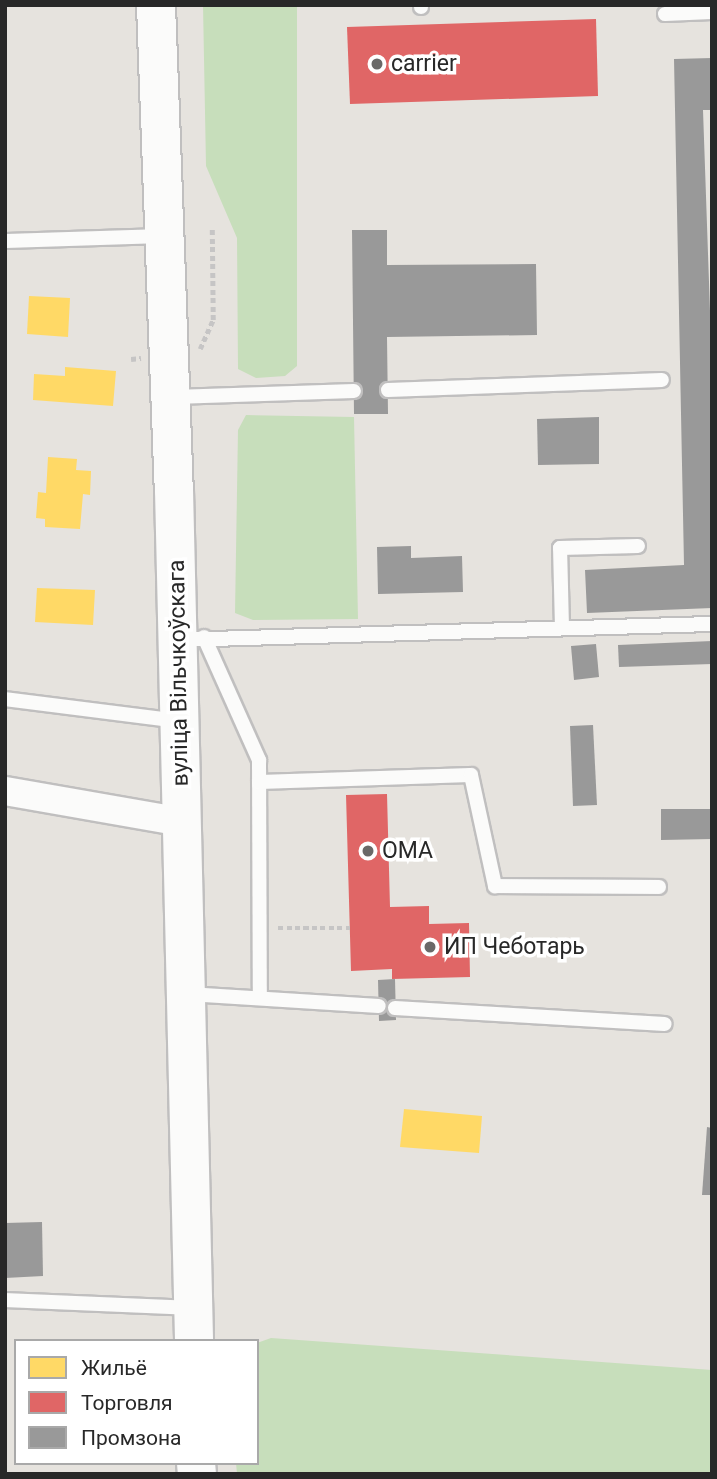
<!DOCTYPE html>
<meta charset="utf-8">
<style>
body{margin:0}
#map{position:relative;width:717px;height:1479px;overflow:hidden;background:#e6e3de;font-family:Roboto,sans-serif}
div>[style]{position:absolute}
.green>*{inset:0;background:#c7debb}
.homes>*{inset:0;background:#ffd966}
.shops>*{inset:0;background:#e06666}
.industry>*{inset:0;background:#999}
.path>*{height:4.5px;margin-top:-2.25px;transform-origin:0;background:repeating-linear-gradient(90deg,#c6c5c5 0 5px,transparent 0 8.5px)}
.roads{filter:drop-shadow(2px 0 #c0bfbf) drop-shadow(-2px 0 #c0bfbf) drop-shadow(0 2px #c0bfbf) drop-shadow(0 -2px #c0bfbf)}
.lane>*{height:14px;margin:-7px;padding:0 7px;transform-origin:7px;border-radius:7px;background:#fbfbfa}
.street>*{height:28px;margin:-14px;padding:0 14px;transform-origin:14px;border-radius:14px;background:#fbfbfa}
.secondary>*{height:38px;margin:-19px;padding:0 19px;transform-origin:19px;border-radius:19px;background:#fbfbfa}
.dots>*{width:19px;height:19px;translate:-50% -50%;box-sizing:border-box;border:4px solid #fff;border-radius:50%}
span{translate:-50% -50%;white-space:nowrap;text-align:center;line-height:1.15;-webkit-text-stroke:7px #fff;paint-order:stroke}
.poi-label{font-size:23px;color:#282828}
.left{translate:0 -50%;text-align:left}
.street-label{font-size:23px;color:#282828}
.frame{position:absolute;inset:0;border:7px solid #282828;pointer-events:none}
.legend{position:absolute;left:14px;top:1339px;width:245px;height:126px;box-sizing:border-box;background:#fff;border:2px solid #a9a9a9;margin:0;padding:9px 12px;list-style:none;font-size:21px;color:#282828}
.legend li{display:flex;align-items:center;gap:14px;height:35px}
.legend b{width:35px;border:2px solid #a9a9a9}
</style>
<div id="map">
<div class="green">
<div style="clip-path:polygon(203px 5px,297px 5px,297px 366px,285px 376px,256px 378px,238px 369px,237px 238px,206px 166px)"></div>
<div style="clip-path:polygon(246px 415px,354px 417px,358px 619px,253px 620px,235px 613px,238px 430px)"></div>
<div style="clip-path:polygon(271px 1338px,712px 1370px,712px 1474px,237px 1474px,236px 1463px,257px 1463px,257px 1343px)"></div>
</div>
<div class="homes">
<div style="clip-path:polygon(29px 296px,70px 298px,68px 337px,27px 334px)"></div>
<div style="clip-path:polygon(65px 367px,116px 371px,113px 406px,33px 400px,34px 374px,65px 376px)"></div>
<div style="clip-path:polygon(48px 457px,77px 459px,76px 470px,91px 471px,90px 495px,83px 494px,80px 529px,45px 527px,45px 519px,36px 518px,38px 492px,46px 493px)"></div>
<div style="clip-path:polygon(37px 588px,95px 590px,93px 625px,35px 622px)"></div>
<div style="clip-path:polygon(404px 1109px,482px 1116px,479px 1153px,400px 1147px)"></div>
</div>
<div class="shops">
<div style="clip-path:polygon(596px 19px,598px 96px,350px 104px,347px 27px)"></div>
<div style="clip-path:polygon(387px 794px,390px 907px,429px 906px,429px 924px,469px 923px,470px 977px,392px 979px,392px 969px,351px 971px,346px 795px)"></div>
</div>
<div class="industry">
<div style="clip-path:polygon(712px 58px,712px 110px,703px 110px,712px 368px,712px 608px,587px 613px,585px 570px,684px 565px,674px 59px)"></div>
<div style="clip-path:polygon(352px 230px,387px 230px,387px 265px,536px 264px,537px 335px,387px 337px,388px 414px,354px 414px)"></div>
<div style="clip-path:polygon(599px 417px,599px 464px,538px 465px,537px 419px)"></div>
<div style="clip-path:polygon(411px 546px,411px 558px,462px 556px,463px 592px,378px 594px,377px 547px)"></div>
<div style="clip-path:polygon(712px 641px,712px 664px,619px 667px,618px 645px)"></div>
<div style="clip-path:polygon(596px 644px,599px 677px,574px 680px,571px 646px)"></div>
<div style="clip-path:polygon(593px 725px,597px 805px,573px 806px,570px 726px)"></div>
<div style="clip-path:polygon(661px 809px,712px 809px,712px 839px,661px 840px)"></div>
<div style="clip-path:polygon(395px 979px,396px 1020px,379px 1021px,378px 980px)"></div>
<div style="clip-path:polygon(707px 1127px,712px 1128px,712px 1195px,702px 1195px)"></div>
<div style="clip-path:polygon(42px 1222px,43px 1276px,5px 1278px,5px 1223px)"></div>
</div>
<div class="path">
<div style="left:200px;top:349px;width:32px;rotate:-66deg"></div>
<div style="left:213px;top:320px;width:93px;rotate:-90.6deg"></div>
<div style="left:131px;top:359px;width:10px;rotate:-6deg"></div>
<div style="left:278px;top:928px;width:72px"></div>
</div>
<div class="roads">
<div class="lane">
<div style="left:421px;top:5px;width:2px;rotate:90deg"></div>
<div style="left:665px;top:14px;width:47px;rotate:-2.4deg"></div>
<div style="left:5px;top:241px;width:159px;rotate:-1.8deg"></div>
<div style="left:388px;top:390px;width:274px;rotate:-2.1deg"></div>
<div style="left:174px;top:397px;width:180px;rotate:-1.9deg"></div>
<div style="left:562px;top:628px;width:80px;rotate:-91.4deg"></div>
<div style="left:560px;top:548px;width:78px;rotate:-1.5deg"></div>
<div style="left:204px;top:637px;width:135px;rotate:65.9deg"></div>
<div style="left:259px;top:760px;width:238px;rotate:89.8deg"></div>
<div style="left:178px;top:640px;width:534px;rotate:-1.72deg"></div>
<div style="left:5px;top:699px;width:174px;rotate:7.2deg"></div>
<div style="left:259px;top:782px;width:212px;rotate:-1.9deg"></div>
<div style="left:471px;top:775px;width:114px;rotate:77.8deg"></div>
<div style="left:495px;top:886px;width:164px;rotate:0.3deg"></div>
<div style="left:188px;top:994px;width:191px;rotate:3.6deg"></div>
<div style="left:395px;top:1008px;width:270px;rotate:3.4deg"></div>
<div style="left:5px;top:1300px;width:188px;rotate:2.4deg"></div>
</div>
<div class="street">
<div style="left:5px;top:791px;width:180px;rotate:9.9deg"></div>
</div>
<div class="secondary">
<div style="left:156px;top:5px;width:485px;rotate:87.9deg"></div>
<div style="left:174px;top:490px;width:851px;rotate:88.65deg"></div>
<div style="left:196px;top:1463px;width:11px;rotate:85deg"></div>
</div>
</div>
<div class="dots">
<div style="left:377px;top:64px;background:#6a6968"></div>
<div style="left:368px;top:851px;background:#6a6968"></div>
<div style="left:430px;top:947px;background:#6a6968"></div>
</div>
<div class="poi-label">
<span class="left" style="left:391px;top:64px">carrier</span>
<span class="left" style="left:382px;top:851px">ОМА</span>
<span class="left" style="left:444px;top:947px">ИП Чеботарь</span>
</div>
<div class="street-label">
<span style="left:179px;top:673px;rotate:-91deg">вуліца Вільчкоўскага</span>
</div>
<div class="frame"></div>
<ul class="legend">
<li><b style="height:19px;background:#ffd966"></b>Жильё</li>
<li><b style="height:19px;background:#e06666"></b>Торговля</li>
<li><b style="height:19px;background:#999"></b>Промзона</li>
</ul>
</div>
